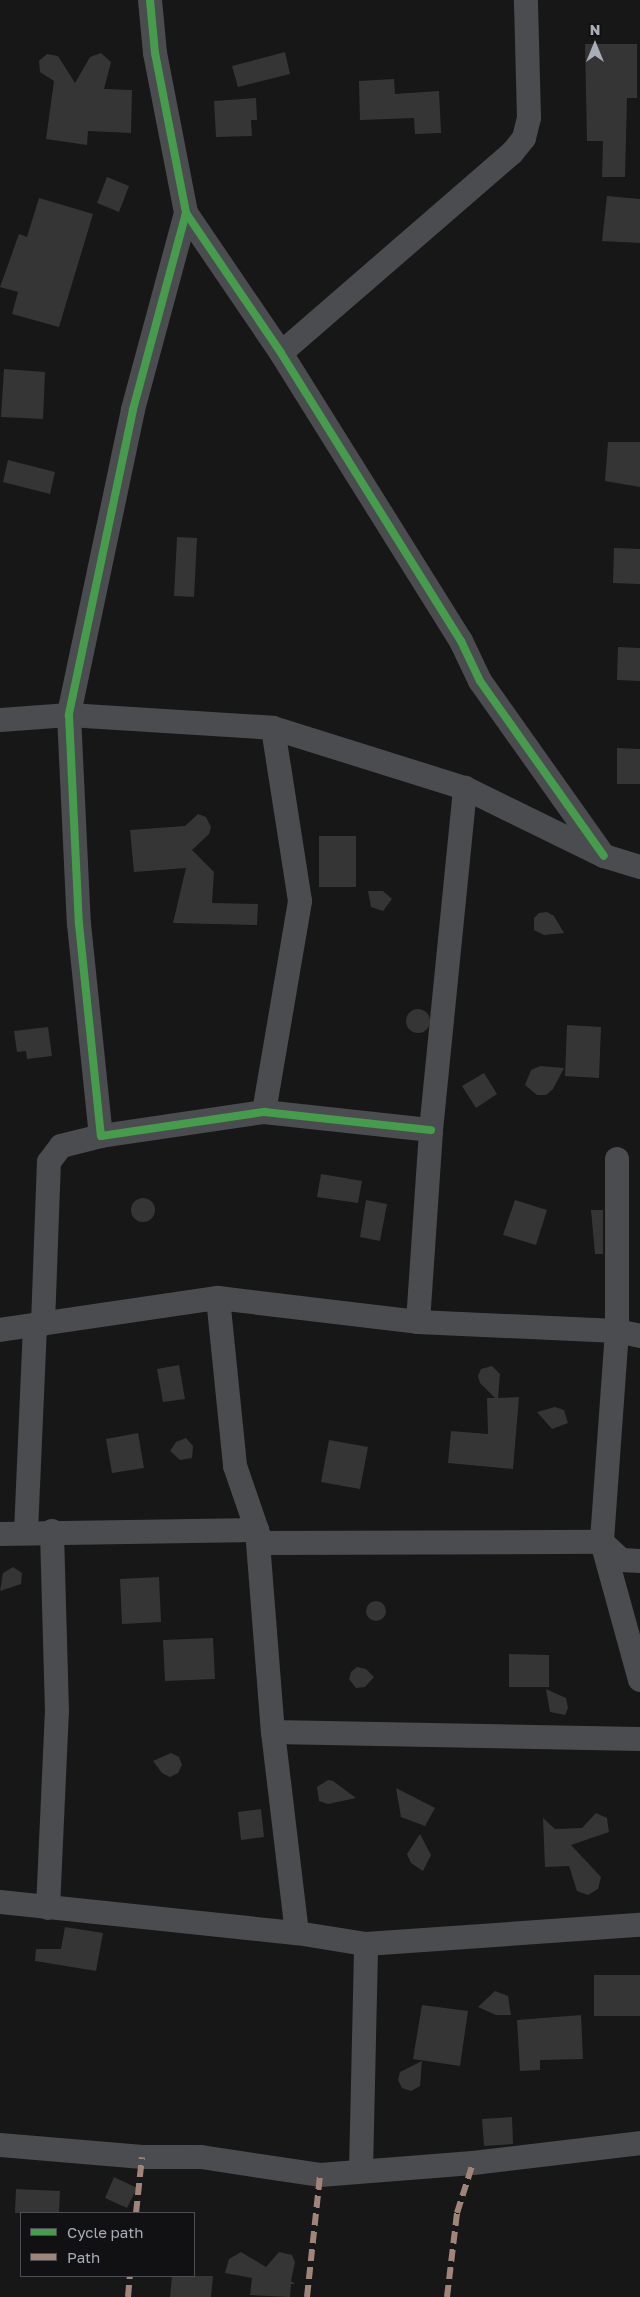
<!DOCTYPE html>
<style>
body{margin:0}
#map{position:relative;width:640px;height:2297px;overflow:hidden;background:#171717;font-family:"Golos Text",sans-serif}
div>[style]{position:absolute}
.building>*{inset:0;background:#353536}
.round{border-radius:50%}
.minor>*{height:24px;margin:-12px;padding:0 12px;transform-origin:12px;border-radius:12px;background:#4b4c50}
.quiet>*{height:6px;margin-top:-3px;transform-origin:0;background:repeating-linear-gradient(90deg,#a18479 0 12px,transparent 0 18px)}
.cycleway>*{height:8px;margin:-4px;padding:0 4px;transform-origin:4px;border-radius:4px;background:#469c4c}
span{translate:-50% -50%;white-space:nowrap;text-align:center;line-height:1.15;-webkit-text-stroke:4px #111113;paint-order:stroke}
.legend{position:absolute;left:20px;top:2212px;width:175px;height:65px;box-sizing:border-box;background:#111113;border:1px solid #4d4f55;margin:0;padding:6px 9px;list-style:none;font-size:15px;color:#a8adb8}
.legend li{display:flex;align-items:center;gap:10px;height:25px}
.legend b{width:25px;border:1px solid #4d4f55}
.north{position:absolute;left:570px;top:20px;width:50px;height:50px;-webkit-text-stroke:4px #111113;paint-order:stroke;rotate:0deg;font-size:14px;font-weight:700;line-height:20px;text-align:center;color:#a8adb8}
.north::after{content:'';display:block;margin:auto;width:18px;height:22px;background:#a8adb8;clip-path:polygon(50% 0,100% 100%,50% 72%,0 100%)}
</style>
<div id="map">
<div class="building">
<div style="clip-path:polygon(585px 44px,637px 44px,637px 98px,627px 98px,625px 177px,602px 177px,603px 141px,587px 141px)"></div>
<div style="clip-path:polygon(285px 52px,290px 74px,238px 87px,232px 66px)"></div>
<div style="clip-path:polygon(101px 53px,111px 62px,104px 89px,132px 90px,131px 133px,88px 131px,87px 145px,46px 139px,54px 81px,40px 72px,39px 61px,47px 54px,58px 56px,75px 83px,90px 57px)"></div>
<div style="clip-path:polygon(394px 79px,395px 94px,439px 91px,441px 133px,415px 134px,414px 118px,360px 120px,359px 81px)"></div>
<div style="clip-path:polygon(256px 98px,257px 120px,251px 120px,252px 136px,216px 137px,214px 101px)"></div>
<div style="clip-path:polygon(107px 177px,129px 186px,119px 212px,97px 203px)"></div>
<div style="clip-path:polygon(607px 196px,640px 199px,640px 243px,602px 241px)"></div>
<div style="clip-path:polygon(39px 198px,93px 214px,59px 327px,12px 314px,18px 292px,0 287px,19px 234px,27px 237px)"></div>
<div style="clip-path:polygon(4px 369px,45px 372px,43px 419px,1px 417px)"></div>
<div style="clip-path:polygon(608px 442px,640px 442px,640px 487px,605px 481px)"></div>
<div style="clip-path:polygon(8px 460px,55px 472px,50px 494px,3px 482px)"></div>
<div style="clip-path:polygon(177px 537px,197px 538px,194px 597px,174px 596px)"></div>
<div style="clip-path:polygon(614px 548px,640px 549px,640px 584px,613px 583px)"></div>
<div style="clip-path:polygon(618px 647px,640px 648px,640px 681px,617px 680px)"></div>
<div style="clip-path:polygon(617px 748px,640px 749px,640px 784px,617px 784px)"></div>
<div style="clip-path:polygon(198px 814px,206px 817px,211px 827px,209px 834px,192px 850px,214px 872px,212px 903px,258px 904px,257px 925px,173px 923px,186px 868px,134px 872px,130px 830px,185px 826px)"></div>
<div style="clip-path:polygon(319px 836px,356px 836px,356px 887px,319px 887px)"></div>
<div style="clip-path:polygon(368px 891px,383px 891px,392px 899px,383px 911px,371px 907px)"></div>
<div style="clip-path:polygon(547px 912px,554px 916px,564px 933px,544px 935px,534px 930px,534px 918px,539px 913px)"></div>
<div class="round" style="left:406px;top:1009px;width:24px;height:24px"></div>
<div style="clip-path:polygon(567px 1025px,601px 1027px,599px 1078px,565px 1076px)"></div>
<div style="clip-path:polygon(48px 1027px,52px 1056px,27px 1059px,26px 1051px,17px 1052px,14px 1031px)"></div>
<div style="clip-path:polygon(540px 1066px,564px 1068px,553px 1089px,546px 1095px,537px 1095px,525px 1085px,531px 1070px)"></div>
<div style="clip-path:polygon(484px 1073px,497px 1094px,476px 1108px,462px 1086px)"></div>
<div style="clip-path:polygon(321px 1174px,362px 1181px,358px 1203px,317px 1197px)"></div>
<div class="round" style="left:131px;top:1198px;width:24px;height:24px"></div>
<div style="clip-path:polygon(366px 1200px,387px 1204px,380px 1241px,360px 1237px)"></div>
<div style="clip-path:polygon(515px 1200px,547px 1210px,536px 1245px,503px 1235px)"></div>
<div style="clip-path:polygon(591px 1210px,603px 1210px,603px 1254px,595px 1254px)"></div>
<div style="clip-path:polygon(179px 1365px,185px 1399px,163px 1402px,157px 1369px)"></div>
<div style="clip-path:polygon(492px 1366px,500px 1374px,498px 1398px,519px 1397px,513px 1469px,448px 1463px,451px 1431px,488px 1434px,487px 1398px,495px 1398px,480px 1383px,478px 1376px,481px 1369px)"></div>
<div style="clip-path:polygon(555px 1407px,564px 1410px,568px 1423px,552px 1429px,537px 1412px)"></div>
<div style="clip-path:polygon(138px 1433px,144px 1468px,112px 1473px,106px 1439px)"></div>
<div style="clip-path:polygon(186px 1438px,193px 1446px,192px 1458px,180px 1460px,170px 1451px,176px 1442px)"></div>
<div style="clip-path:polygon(329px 1440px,368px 1447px,360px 1489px,321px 1482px)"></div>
<div style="clip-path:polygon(13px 1567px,22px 1573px,21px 1584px,0 1591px,3px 1573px)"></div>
<div style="clip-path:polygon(159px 1577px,161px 1622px,122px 1624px,120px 1579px)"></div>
<div class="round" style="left:366px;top:1601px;width:20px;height:20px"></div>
<div style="clip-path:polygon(213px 1638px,215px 1679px,165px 1681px,163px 1640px)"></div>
<div style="clip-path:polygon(509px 1654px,549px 1655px,549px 1687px,509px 1687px)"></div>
<div style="clip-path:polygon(357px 1667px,366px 1669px,374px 1677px,365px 1687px,356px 1688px,349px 1679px,351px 1672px)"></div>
<div style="clip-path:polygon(546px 1689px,566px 1698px,568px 1708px,565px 1715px,550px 1712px)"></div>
<div style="clip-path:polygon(171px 1753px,179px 1757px,182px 1765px,178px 1773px,170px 1777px,162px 1773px,153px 1761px)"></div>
<div style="clip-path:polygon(328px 1780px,333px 1781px,356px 1798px,328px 1804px,319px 1801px,317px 1787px)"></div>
<div style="clip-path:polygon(396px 1788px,435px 1808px,425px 1826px,401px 1817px)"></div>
<div style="clip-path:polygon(261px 1809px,264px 1837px,241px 1840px,238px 1812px)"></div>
<div style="clip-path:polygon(596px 1813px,607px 1818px,609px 1832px,571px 1845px,601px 1877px,598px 1889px,588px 1895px,577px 1891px,569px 1866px,545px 1867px,543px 1818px,555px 1829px,582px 1828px)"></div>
<div style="clip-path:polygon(420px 1834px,431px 1855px,423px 1871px,411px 1863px,407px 1854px)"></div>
<div style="clip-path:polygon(65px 1927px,103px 1933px,96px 1971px,35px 1961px,36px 1949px,61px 1949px)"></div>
<div style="clip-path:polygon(594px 1975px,640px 1975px,640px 2016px,594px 2016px)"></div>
<div style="clip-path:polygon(495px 1991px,508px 1996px,511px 2015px,496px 2015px,478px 2007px)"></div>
<div style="clip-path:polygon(422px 2005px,468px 2011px,460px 2066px,413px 2059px)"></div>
<div style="clip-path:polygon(581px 2015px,583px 2059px,540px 2060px,540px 2070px,520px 2071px,517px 2020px)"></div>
<div style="clip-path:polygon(422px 2061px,420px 2086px,411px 2091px,402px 2088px,398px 2080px,400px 2072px)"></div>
<div style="clip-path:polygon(512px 2117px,513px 2144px,484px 2146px,482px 2119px)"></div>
<div style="clip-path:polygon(114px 2177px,137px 2188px,127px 2208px,105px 2198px)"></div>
<div style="clip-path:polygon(16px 2189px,60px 2191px,59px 2213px,15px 2213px)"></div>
<div style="clip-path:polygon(241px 2252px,266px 2267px,279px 2252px,292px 2255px,295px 2262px,291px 2281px,295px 2284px,291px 2284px,290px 2297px,250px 2295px,252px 2278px,225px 2273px,229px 2259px)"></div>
<div style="clip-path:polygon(172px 2276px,213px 2276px,211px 2297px,170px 2297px)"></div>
</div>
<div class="minor">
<div style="left:150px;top:0;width:53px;rotate:84.6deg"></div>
<div style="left:155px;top:53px;width:163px;rotate:79deg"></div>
<div style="left:186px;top:213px;width:204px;rotate:105.1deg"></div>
<div style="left:133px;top:410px;width:312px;rotate:101.9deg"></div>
<div style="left:69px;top:715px;width:209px;rotate:87.3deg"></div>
<div style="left:79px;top:924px;width:213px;rotate:84.1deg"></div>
<div style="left:101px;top:1136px;width:165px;rotate:-8.4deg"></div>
<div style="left:264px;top:1112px;width:168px;rotate:6.2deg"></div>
<div style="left:186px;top:213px;width:169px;rotate:55.8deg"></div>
<div style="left:281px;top:353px;width:340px;rotate:58deg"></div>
<div style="left:461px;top:641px;width:44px;rotate:64.6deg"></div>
<div style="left:480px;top:681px;width:214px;rotate:54.7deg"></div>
<div style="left:281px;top:353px;width:306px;rotate:-40.9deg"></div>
<div style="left:512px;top:153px;width:19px;rotate:-51deg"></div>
<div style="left:524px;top:138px;width:21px;rotate:-76deg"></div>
<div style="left:529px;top:118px;width:118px;rotate:-91.5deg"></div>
<div style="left:0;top:720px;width:69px;rotate:-4.1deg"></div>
<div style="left:69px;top:715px;width:204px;rotate:3.6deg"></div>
<div style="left:273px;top:728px;width:201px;rotate:17.4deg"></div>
<div style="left:465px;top:788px;width:155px;rotate:26.1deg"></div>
<div style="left:604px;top:856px;width:38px;rotate:17deg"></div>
<div style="left:264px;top:1112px;width:214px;rotate:-80.3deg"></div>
<div style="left:300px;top:901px;width:175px;rotate:-98.9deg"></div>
<div style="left:617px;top:1159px;width:172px;rotate:90deg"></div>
<div style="left:617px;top:1331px;width:212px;rotate:94.1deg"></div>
<div style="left:602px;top:1542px;width:143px;rotate:74.6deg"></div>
<div style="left:218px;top:1298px;width:169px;rotate:84.2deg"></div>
<div style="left:235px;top:1466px;width:68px;rotate:71deg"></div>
<div style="left:257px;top:1530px;width:203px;rotate:85.5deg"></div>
<div style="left:273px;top:1732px;width:202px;rotate:83.2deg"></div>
<div style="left:418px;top:1322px;width:192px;rotate:-86.1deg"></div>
<div style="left:431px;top:1130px;width:344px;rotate:-84.3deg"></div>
<div style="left:43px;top:1324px;width:162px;rotate:-87.9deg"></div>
<div style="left:49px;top:1162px;width:20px;rotate:-53deg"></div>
<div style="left:61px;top:1146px;width:41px;rotate:-14deg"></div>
<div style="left:0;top:1330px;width:220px;rotate:-8.4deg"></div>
<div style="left:218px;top:1298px;width:201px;rotate:6.8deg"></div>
<div style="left:418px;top:1322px;width:199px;rotate:2.6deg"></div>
<div style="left:617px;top:1331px;width:24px;rotate:12deg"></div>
<div style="left:26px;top:1532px;width:205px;rotate:-87.5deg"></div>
<div style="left:0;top:1534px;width:257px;rotate:-0.9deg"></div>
<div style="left:257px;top:1530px;width:14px;rotate:73deg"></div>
<div style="left:261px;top:1543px;width:341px;rotate:-0.2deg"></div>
<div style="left:602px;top:1542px;width:26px;rotate:43deg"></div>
<div style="left:621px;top:1560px;width:19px;rotate:3deg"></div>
<div style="left:273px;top:1732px;width:367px;rotate:1.1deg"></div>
<div style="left:0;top:1902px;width:299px;rotate:6deg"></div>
<div style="left:297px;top:1933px;width:70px;rotate:9.1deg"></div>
<div style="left:366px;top:1944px;width:275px;rotate:-4deg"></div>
<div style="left:48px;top:1908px;width:196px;rotate:-87.4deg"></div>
<div style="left:57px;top:1712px;width:181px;rotate:-91.6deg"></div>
<div style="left:0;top:2145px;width:143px;rotate:4.8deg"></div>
<div style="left:142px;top:2157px;width:59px"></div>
<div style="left:201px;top:2157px;width:120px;rotate:8.6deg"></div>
<div style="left:320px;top:2175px;width:153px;rotate:-4.5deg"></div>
<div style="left:473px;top:2163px;width:168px;rotate:-6.8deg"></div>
<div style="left:361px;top:2171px;width:227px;rotate:-88.7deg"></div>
</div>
<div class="quiet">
<div style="left:136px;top:2213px;width:56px;rotate:-83.9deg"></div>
<div style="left:128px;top:2297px;width:21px;rotate:-85deg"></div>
<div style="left:307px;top:2297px;width:123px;rotate:-83.9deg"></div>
<div style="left:447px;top:2297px;width:85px;rotate:-83.2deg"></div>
<div style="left:457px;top:2213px;width:52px;rotate:-72.3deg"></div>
</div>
<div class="cycleway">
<div style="left:150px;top:0;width:53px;rotate:84.6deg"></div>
<div style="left:155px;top:53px;width:163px;rotate:79deg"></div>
<div style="left:186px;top:213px;width:204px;rotate:105.1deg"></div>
<div style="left:133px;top:410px;width:312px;rotate:101.9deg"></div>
<div style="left:69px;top:715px;width:209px;rotate:87.3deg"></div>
<div style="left:79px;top:924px;width:213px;rotate:84.1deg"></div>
<div style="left:101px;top:1136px;width:165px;rotate:-8.4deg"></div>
<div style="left:264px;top:1112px;width:168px;rotate:6.2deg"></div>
<div style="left:186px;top:213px;width:169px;rotate:55.8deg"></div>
<div style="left:281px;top:353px;width:340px;rotate:58deg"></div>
<div style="left:461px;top:641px;width:44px;rotate:64.6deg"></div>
<div style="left:480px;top:681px;width:214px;rotate:54.7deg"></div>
</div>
<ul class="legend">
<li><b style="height:6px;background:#469c4c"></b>Cycle path</li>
<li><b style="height:6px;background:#a18479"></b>Path</li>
</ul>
<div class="north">N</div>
</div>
